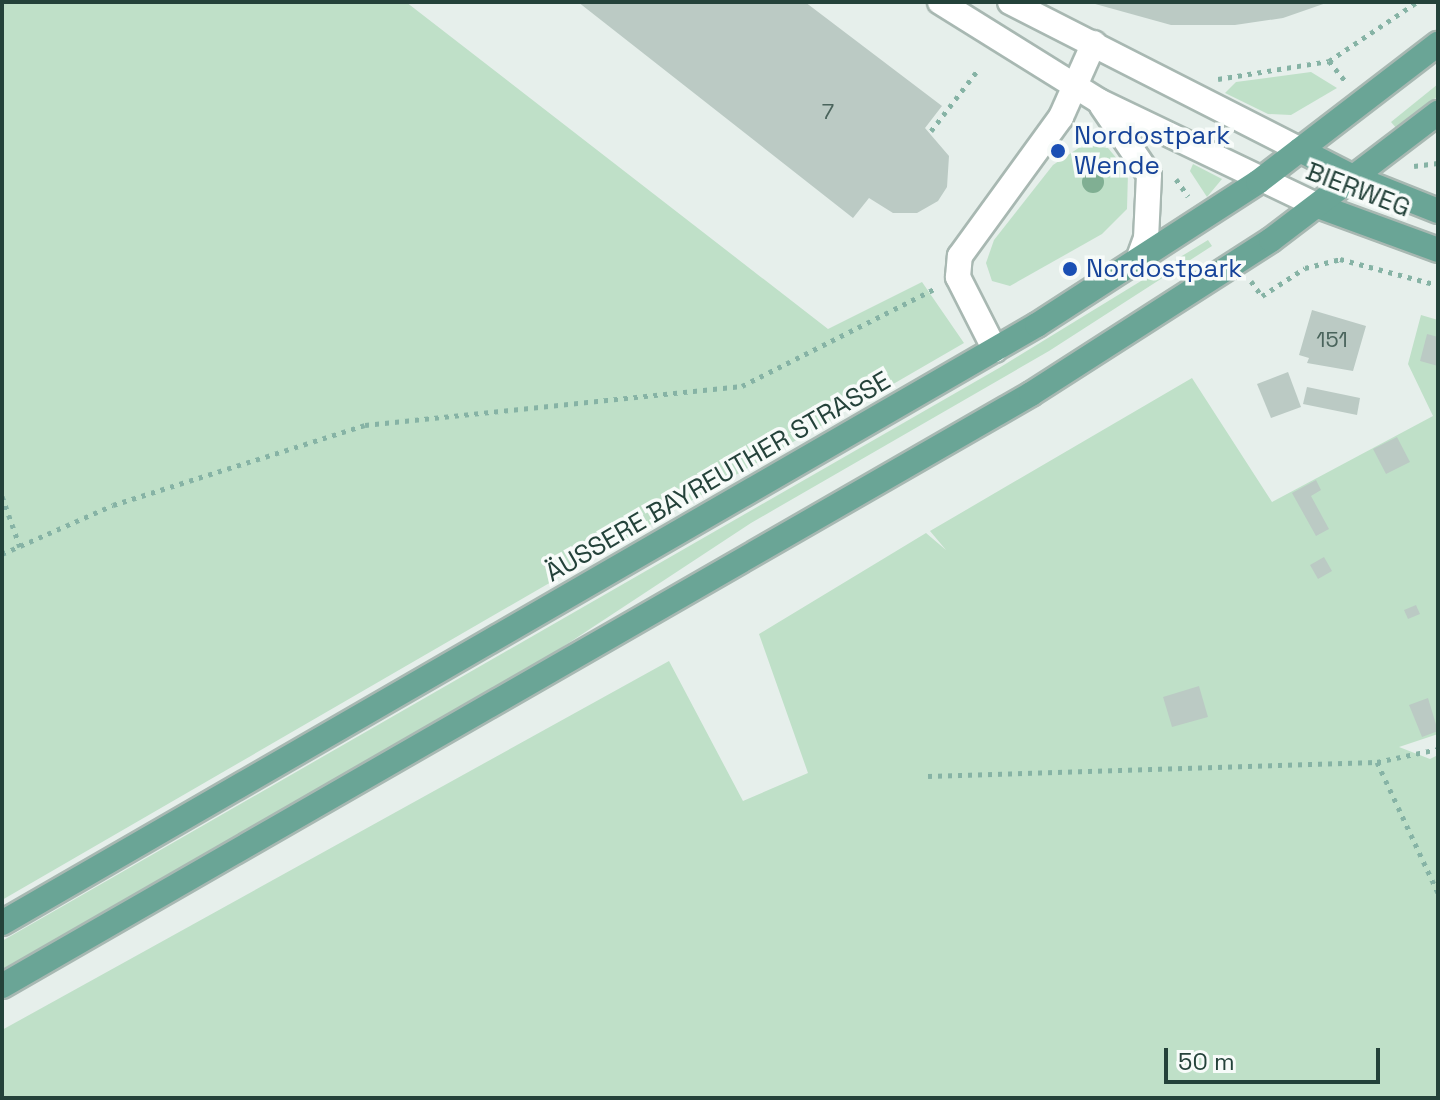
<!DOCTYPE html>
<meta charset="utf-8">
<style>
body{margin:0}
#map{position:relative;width:1440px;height:1100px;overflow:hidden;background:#e6efeb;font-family:"Space Grotesk",sans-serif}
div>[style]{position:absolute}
.green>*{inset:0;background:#bfe0c8}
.building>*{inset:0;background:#bbcac4}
.path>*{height:5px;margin-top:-2.5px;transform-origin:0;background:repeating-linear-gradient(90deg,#86b3a5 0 4px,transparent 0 10px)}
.roads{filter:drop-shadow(2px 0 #a8b8b2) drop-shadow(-2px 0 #a8b8b2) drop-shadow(0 2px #a8b8b2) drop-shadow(0 -2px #a8b8b2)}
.minor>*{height:24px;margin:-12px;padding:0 12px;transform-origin:12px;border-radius:12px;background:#fff}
.major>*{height:24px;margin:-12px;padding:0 12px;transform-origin:12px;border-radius:12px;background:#6aa596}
.trees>*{width:22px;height:22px;margin:-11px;border-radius:50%;background:#80af93}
.dots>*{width:22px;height:22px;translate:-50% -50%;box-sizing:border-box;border:4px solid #f7fbf9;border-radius:50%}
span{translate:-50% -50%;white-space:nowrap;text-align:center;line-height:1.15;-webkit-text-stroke:7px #f7fbf9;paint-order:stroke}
.number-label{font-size:22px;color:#4a645c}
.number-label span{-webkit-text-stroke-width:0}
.transit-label{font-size:26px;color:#164399}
.left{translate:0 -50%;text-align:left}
.street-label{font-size:26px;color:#24423a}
.frame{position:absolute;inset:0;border:4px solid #24423a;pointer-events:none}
.scale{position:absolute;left:1164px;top:1048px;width:216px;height:36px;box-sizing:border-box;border:4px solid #24423a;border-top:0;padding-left:10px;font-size:24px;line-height:28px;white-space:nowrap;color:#24423a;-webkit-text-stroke:6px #f7fbf9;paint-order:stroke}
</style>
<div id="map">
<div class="green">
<div style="clip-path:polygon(2px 2px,406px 2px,828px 329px,922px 282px,964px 343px,2px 900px)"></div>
<div style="clip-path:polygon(1311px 72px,1337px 88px,1291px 115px,1268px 114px,1225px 93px,1236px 82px)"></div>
<div style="clip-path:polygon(1438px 84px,1438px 96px,1397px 129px,1391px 122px)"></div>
<div style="clip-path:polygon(1083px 145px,1108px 148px,1128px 172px,1127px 209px,1102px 234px,1010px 286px,992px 281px,986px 263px,994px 240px,1053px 165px)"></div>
<div style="clip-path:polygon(1193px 164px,1222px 179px,1207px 197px,1190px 171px)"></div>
<div style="clip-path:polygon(1208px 240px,1212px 246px,1049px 351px,751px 523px,555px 652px,2px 970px,2px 941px,999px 368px)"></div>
<div style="clip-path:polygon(1421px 315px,1438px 320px,1438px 734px,1399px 747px,1430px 759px,1438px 755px,1438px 1098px,2px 1098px,2px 1030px,669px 661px,743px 801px,808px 773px,759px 634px,926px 533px,946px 550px,930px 531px,1192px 378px,1272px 502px,1433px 416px,1408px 364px)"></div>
</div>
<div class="building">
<div style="clip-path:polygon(578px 2px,805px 2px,942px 106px,925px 128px,949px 156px,947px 187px,938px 201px,917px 213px,893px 213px,869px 198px,853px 218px)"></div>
<div style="clip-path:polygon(1088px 2px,1329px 2px,1283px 18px,1235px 25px,1171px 25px)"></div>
<div style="clip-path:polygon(1312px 310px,1366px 326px,1353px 371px,1307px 363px,1309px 358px,1299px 355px)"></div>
<div style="clip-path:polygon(1427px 334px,1438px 337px,1438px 366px,1420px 361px)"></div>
<div style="clip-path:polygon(1288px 372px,1301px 407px,1271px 418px,1257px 384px)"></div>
<div style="clip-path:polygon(1307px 387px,1360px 398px,1357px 415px,1303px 404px)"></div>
<div style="clip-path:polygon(1397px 437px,1410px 462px,1386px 474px,1373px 449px)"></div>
<div style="clip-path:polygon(1316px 480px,1321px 490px,1311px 496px,1329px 529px,1316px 536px,1292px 493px)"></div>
<div style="clip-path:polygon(1324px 557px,1332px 571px,1318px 579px,1310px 565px)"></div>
<div style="clip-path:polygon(1416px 605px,1420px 614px,1408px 619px,1404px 610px)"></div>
<div style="clip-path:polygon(1199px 686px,1208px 717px,1172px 727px,1163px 697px)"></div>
<div style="clip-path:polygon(1428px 698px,1438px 731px,1422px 737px,1409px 705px)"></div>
</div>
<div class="path">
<div style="left:1329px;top:61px;width:27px;rotate:51deg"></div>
<div style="left:1218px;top:79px;width:112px;rotate:-9.2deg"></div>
<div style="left:1329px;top:61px;width:106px;rotate:-33.8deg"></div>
<div style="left:931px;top:131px;width:76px;rotate:-52.5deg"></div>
<div style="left:1414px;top:166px;width:24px;rotate:-7deg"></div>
<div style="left:1176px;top:179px;width:21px;rotate:55deg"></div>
<div style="left:1251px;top:281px;width:19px;rotate:54deg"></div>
<div style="left:1262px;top:296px;width:51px;rotate:-33.1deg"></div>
<div style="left:1305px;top:268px;width:36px;rotate:-14deg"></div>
<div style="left:1340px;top:259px;width:101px;rotate:14.9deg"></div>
<div style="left:2px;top:496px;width:54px;rotate:70.6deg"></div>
<div style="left:2px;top:554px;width:121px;rotate:-23.8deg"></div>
<div style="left:113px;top:505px;width:264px;rotate:-17.6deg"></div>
<div style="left:365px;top:425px;width:379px;rotate:-5.9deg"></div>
<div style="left:742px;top:386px;width:217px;rotate:-26.8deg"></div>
<div style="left:1377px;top:762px;width:145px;rotate:65deg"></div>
<div style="left:928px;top:776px;width:449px;rotate:-1.8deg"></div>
<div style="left:1377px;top:762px;width:62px;rotate:-12deg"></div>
</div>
<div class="roads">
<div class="minor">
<div style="left:940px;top:2px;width:187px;rotate:31.9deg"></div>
<div style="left:1099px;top:101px;width:243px;rotate:25.6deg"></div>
<div style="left:1010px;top:2px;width:326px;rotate:27deg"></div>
<div style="left:1102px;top:106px;width:83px;rotate:55.7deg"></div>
<div style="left:1149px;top:175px;width:63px;rotate:92.7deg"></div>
<div style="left:1146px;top:238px;width:27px;rotate:110deg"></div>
<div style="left:995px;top:350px;width:82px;rotate:-116.9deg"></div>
<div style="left:958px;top:277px;width:21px;rotate:-85deg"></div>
<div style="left:960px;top:256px;width:172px;rotate:-54deg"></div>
<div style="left:1061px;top:117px;width:81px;rotate:-66deg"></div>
</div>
<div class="major">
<div style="left:1300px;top:150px;width:62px;rotate:27deg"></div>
<div style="left:1355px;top:178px;width:89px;rotate:21.7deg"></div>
<div style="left:1318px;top:206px;width:128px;rotate:20.1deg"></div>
<div style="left:2px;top:923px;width:1195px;rotate:-30.02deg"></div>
<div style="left:1037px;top:325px;width:263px;rotate:-32.9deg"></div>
<div style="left:1258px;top:182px;width:227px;rotate:-37.5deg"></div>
<div style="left:2px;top:986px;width:1187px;rotate:-29.91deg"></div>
<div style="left:1031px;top:394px;width:285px;rotate:-32.7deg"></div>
<div style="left:1271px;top:240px;width:210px;rotate:-37.3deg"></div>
</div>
</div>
<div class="trees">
<div style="left:1093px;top:182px"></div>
</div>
<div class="dots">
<div style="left:1058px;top:151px;background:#1a4fb4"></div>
<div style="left:1070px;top:269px;background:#1a4fb4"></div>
</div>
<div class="number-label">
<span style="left:828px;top:112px">7</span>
<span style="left:1332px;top:340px">151</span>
</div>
<div class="transit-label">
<span class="left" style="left:1074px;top:151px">Nordostpark<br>Wende</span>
<span class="left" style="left:1086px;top:269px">Nordostpark</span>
</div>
<div class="street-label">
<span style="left:1358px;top:190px;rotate:21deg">BIERWEG</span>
<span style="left:718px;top:477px;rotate:-30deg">ÄUSSERE BAYREUTHER STRASSE</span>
</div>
<div class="frame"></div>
<div class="scale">50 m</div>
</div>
